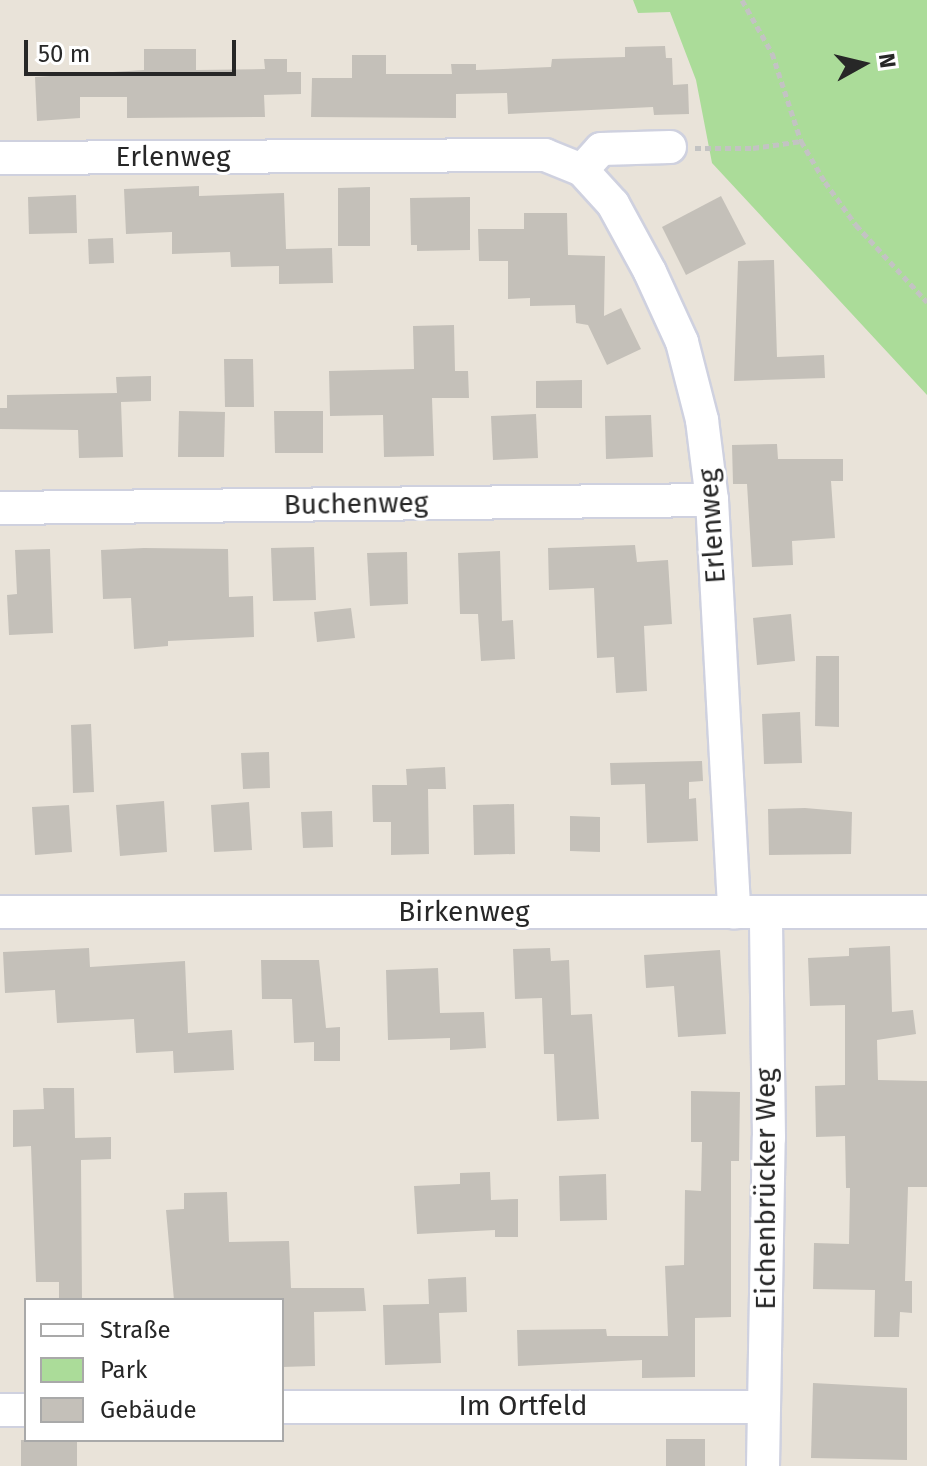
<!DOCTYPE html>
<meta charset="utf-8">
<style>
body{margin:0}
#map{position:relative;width:927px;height:1466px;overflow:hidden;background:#e9e3d9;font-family:"Fira Sans",sans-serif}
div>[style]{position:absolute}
.green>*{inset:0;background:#abdc99}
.building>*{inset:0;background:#c4c0b9}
.path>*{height:5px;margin-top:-2.5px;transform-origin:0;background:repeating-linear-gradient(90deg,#c3c3c3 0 6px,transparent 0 10px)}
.roads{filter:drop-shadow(2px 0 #cfd1df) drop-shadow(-2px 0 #cfd1df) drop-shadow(0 2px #cfd1df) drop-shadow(0 -2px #cfd1df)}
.street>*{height:32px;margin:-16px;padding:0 16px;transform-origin:16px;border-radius:16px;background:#fff}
span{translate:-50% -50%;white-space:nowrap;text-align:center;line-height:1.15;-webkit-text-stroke:6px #fff;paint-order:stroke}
.street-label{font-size:28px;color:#272727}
.legend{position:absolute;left:24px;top:1298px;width:260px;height:144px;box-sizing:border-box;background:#fff;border:2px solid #a9a9a9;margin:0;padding:10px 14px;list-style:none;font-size:24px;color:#272727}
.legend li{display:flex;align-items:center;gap:16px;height:40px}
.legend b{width:40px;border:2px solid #a9a9a9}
.north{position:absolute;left:823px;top:24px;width:80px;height:80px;-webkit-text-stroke:6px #fff;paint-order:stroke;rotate:82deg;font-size:22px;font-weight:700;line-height:32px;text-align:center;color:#272727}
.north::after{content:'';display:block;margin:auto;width:28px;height:36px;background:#272727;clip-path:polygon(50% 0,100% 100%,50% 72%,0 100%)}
.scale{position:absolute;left:24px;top:40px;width:212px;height:36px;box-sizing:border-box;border:4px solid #272727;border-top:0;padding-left:10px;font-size:24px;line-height:28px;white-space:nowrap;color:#272727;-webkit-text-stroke:6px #fff;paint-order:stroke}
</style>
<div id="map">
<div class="green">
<div style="clip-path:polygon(633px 0,927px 0,927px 395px,712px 163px,696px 80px,670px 12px,638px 13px)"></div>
</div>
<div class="building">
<div style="clip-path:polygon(665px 46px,666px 58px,672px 58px,673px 85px,688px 84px,689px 114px,654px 115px,653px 107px,508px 114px,507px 93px,456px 94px,456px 118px,311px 117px,312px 78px,352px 78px,352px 55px,386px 55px,386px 74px,452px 74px,451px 64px,476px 64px,476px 70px,551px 67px,552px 59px,625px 57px,625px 47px)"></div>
<div style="clip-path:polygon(144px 49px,196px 49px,196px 70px,265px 69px,264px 59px,287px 59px,287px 72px,301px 72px,301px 94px,264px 95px,265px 117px,127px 118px,127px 97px,80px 97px,80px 118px,37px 121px,35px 77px,144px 70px)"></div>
<div style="clip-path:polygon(199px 186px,199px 196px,284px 193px,286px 249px,332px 248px,333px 283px,279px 284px,279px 266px,231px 267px,230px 252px,172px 254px,172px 232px,126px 234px,124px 189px)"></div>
<div style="clip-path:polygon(370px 187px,370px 246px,338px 246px,338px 188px)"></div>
<div style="clip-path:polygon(76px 195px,77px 233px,29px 234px,28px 197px)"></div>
<div style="clip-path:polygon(721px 196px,746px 244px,686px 275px,662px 227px)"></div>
<div style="clip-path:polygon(470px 197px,470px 250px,417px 251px,417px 245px,411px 245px,410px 198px)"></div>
<div style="clip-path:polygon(524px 213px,567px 213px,568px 255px,605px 256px,604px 316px,621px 308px,641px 349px,607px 365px,588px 325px,576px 323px,575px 305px,530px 306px,530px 298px,508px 299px,508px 261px,479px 261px,478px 229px,524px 229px)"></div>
<div style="clip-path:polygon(113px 238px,114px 263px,89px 264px,88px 239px)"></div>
<div style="clip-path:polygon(774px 260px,777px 357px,824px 355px,825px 378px,734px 381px,738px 261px)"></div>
<div style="clip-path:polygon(454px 325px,455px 371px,468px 371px,469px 398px,432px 398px,434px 456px,384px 457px,383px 415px,330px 416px,329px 371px,414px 369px,413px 326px)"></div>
<div style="clip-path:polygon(224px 359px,253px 359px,254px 407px,225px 407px)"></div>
<div style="clip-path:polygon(151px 376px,151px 401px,121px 402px,123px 457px,79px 458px,78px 430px,0 429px,0 408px,7px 408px,7px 395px,117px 393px,116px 377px)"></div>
<div style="clip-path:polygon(582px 380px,582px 408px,536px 408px,536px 381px)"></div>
<div style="clip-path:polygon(179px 411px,225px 412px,224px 457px,178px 457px)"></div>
<div style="clip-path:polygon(274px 411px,323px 411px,323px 453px,275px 453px)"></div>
<div style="clip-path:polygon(536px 414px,538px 458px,493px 460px,491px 416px)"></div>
<div style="clip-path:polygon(651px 415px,653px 457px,606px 459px,605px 416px)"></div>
<div style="clip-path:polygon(777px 444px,778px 459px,843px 459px,843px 481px,831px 481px,835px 538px,792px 541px,793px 565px,752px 567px,747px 484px,733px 484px,732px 445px)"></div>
<div style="clip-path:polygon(635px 545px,637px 562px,668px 560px,672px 624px,644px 626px,647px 691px,616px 693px,614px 657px,597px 658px,594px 588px,549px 590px,548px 548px)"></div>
<div style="clip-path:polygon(314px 547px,316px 600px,273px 601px,271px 548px)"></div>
<div style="clip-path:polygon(144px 548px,228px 549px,229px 597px,253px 596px,254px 637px,168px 641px,168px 646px,134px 649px,131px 598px,103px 599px,101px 550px)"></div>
<div style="clip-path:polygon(50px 549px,53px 633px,9px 635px,7px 595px,17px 594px,15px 550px)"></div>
<div style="clip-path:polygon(500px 551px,502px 621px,513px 620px,515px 659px,481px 661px,478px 614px,460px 614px,458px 553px)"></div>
<div style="clip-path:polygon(407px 552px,408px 604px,370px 606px,367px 553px)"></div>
<div style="clip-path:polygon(351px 608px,355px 638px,317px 642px,314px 612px)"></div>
<div style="clip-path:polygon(791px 614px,795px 661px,757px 665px,753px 618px)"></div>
<div style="clip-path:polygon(816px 656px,839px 656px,839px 727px,815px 726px)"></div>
<div style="clip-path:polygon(800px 712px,802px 763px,764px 764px,762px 714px)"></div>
<div style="clip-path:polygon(91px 724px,94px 792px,73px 793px,71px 725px)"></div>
<div style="clip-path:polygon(269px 752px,270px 788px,243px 789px,241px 753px)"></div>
<div style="clip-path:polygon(702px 761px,703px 781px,689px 782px,689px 799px,696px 798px,698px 841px,647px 843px,645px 784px,611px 785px,610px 763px)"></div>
<div style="clip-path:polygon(445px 767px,446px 789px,428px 789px,429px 854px,391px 855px,391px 822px,373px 822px,372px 785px,407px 785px,406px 769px)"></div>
<div style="clip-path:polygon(164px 801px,167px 852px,120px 856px,116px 805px)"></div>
<div style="clip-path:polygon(249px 802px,252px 850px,214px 852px,211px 805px)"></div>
<div style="clip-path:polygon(514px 804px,515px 854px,474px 855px,473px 805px)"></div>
<div style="clip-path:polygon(69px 805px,72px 852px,35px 855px,32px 807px)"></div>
<div style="clip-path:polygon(805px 808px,852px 812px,851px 854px,769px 855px,768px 809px)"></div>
<div style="clip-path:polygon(332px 811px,333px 847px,303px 848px,301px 812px)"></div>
<div style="clip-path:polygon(570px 816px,600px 817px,600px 852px,570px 851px)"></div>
<div style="clip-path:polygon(890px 946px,892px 1012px,913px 1010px,916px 1034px,877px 1040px,878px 1080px,927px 1081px,927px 1187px,908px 1187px,905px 1281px,912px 1281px,912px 1313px,900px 1312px,899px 1337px,874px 1337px,875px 1290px,813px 1289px,814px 1243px,849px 1244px,850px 1188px,846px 1188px,845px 1136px,816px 1137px,815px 1086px,845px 1085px,845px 1005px,810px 1006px,808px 958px,849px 956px,849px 948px)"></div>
<div style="clip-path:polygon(89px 948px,90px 967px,185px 961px,188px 1033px,232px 1030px,234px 1070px,174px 1073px,173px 1051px,136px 1053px,134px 1019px,57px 1023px,55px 990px,5px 993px,3px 952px)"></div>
<div style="clip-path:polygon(550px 948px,551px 961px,569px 960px,571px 1015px,592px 1014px,599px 1119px,557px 1121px,554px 1054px,544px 1054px,542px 998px,515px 999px,513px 949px)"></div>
<div style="clip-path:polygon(720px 950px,726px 1034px,678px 1037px,674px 986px,646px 988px,644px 955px)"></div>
<div style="clip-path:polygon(261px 960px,319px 960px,326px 1028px,340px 1027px,340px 1061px,314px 1061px,314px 1042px,294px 1043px,292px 999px,262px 999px)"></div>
<div style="clip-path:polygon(438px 968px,440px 1013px,484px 1012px,486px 1048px,450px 1050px,450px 1038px,388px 1040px,386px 970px)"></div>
<div style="clip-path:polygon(43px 1088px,74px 1088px,75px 1138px,111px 1137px,111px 1159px,81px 1160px,82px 1300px,59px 1300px,59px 1282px,36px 1282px,31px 1146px,13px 1147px,13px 1110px,44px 1109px)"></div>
<div style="clip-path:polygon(691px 1091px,740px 1092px,739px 1161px,731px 1161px,731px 1317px,695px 1318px,695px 1377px,642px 1378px,642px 1360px,518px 1366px,517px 1330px,606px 1329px,607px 1336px,668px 1336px,665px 1266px,684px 1265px,685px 1190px,701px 1191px,702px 1142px,691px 1142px)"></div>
<div style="clip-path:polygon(490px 1172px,491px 1200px,518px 1199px,518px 1237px,495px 1237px,495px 1230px,417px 1234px,414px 1186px,460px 1184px,460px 1173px)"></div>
<div style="clip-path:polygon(606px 1174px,607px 1220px,560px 1221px,559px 1176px)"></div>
<div style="clip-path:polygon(227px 1192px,229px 1242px,289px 1241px,291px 1288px,364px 1288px,366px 1311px,314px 1312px,315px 1366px,282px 1367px,282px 1300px,174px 1300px,166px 1210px,184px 1209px,184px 1193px)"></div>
<div style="clip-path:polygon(466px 1277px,467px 1312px,439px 1313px,441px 1363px,385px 1365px,383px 1305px,429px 1304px,428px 1279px)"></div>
<div style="clip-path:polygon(813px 1383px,907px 1388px,907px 1460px,811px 1458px)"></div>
<div style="clip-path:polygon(666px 1439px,705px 1439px,705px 1466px,666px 1466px)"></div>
<div style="clip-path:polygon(21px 1440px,77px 1440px,77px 1466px,21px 1466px)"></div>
</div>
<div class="path">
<div style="left:742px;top:0;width:61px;rotate:60.5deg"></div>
<div style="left:772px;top:53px;width:93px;rotate:71.8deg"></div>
<div style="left:801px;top:141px;width:48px;rotate:59.7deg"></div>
<div style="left:825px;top:182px;width:53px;rotate:54.2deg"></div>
<div style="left:856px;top:225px;width:105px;rotate:47.3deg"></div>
<div style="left:695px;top:148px;width:58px"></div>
<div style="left:753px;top:148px;width:49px;rotate:-8.3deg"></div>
</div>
<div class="roads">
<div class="street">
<div style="left:0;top:158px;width:545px;rotate:-0.32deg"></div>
<div style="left:545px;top:155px;width:40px;rotate:22deg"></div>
<div style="left:582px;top:170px;width:46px;rotate:47.6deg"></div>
<div style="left:613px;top:204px;width:77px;rotate:61.4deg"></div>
<div style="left:650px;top:272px;width:77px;rotate:65.4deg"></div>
<div style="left:682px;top:342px;width:81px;rotate:75.6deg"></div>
<div style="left:702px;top:420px;width:81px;rotate:82.9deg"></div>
<div style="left:712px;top:500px;width:413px;rotate:86.9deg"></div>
<div style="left:582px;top:170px;width:28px;rotate:-48deg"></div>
<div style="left:601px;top:149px;width:69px;rotate:-1.7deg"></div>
<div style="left:0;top:508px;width:712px;rotate:-0.64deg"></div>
<div style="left:0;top:912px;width:927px"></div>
<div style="left:282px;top:1407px;width:482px"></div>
<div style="left:0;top:1410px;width:26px"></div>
<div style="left:763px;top:1466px;width:328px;rotate:-89deg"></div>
<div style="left:769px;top:1138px;width:226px;rotate:-90.8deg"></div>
</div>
</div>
<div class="street-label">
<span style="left:173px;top:157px">Erlenweg</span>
<span style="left:356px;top:504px;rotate:-1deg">Buchenweg</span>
<span style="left:712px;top:526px;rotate:-94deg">Erlenweg</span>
<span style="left:464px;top:912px">Birkenweg</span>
<span style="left:766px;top:1189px;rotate:-90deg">Eichenbrücker Weg</span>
<span style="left:523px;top:1406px">Im Ortfeld</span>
</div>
<ul class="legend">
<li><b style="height:10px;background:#fff"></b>Straße</li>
<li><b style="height:22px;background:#abdc99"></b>Park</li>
<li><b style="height:22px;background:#c4c0b9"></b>Gebäude</li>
</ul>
<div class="north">N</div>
<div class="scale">50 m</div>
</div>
